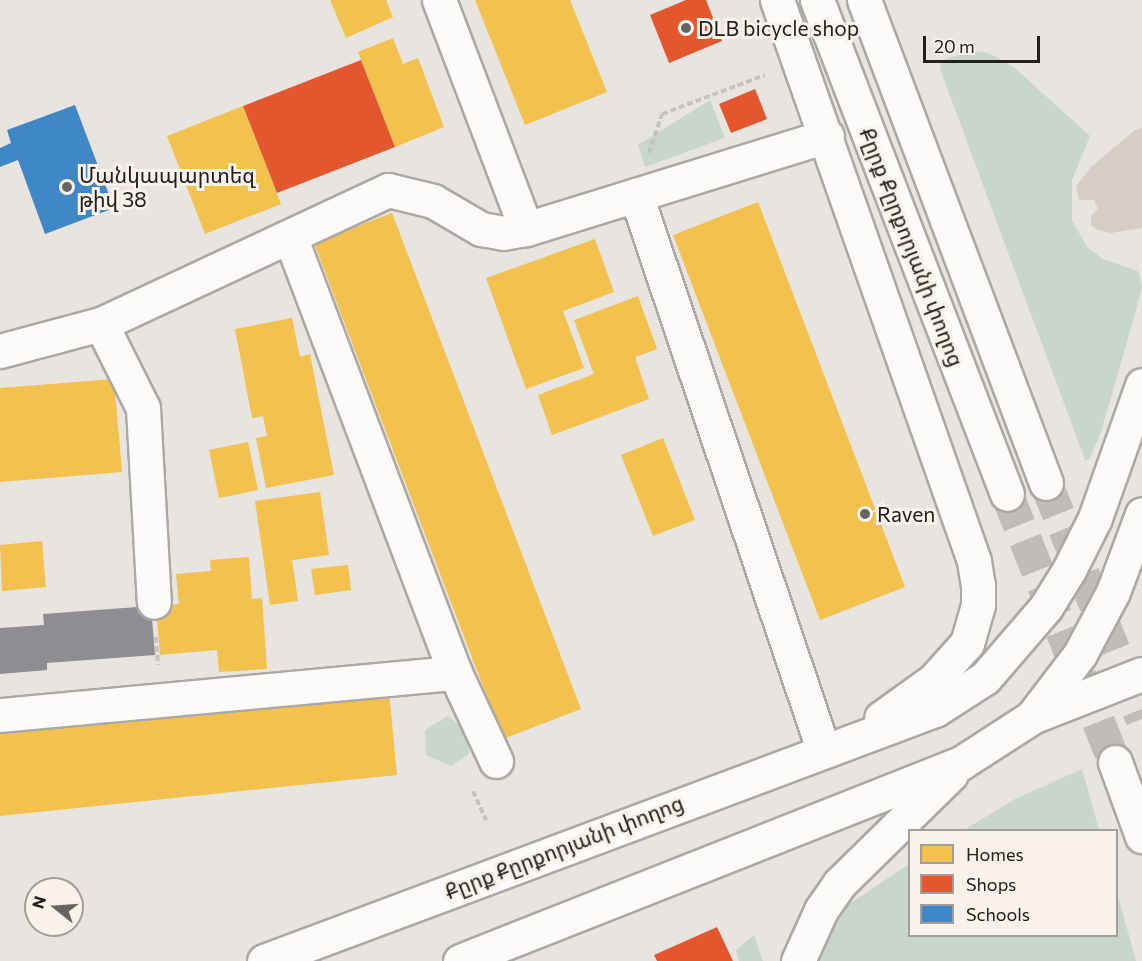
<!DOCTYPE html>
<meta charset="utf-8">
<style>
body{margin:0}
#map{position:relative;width:1142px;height:961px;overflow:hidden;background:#e8e4e0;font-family:Commissioner,"Noto Sans Armenian",sans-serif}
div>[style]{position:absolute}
.green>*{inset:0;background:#c9d6cd}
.homes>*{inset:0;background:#f2c14e}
.shops>*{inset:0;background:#e4572e}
.schools>*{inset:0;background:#3f88c5}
.industry>*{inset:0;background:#8d8d92}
.building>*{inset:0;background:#d5cdc6}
.major-tunnel>*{height:33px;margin-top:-16.5px;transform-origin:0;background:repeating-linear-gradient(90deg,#c0bdb9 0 33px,transparent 0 49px)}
.path>*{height:4px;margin-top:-2px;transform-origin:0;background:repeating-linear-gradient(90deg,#c5c3c2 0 6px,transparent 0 9px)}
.roads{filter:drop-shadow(2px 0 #aba8a5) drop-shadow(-2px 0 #aba8a5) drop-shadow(0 2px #aba8a5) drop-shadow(0 -2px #aba8a5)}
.minor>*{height:33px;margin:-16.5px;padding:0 16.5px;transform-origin:16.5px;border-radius:16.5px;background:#fcfbfa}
.major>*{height:33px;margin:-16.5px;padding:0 16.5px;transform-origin:16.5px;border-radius:16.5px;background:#fcfbfa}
.dots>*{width:16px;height:16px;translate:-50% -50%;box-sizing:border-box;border:3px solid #f8f2eb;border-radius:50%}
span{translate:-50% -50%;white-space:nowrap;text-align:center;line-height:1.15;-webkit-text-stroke:6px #f8f2eb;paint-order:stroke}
.poi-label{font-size:21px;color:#22201d}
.left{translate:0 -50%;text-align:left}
.street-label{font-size:21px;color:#22201d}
.legend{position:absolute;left:908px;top:829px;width:210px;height:108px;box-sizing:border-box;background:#f8f2eb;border:2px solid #a29e99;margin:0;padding:8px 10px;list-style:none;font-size:18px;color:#22201d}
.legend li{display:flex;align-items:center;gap:12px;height:30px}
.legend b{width:30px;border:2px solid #a29e99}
.north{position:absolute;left:24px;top:877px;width:60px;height:60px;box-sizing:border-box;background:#f8f2eb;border:2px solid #a29e99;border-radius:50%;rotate:287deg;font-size:16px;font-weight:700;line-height:24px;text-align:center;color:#22201d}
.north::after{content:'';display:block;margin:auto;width:21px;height:27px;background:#676561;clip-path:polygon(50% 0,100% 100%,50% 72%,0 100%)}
.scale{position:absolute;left:923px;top:36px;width:117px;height:27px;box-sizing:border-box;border:3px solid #22201d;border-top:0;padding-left:8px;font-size:18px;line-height:21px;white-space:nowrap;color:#22201d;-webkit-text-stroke:4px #f8f2eb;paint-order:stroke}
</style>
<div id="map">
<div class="green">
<div style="clip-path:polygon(971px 51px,989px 53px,1015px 68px,1090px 136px,1072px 180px,1072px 221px,1088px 248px,1103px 259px,1138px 271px,1142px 287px,1135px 314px,1101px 432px,1089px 460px,1085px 460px,940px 69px,943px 60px)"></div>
<div style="clip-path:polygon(710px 100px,725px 138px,645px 167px,638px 145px)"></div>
<div style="clip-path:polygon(448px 716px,468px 732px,469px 754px,451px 766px,426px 755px,425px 730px)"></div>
<div style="clip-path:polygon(1082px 769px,1099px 830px,964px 830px,1015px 799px)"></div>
<div style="clip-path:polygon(909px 864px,910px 936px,1116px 936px,1117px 892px,1136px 961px,811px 961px,849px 904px)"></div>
<div style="clip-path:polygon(754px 935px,763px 961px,739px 961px,736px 950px)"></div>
</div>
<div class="homes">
<div style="clip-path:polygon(330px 0,386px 0,393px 17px,346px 38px)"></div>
<div style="clip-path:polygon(475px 0,570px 0,607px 92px,525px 125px)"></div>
<div style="clip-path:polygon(393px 38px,403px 64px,418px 58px,444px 127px,395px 147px,358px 52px)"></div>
<div style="clip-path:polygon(243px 106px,281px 204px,205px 234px,167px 136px)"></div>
<div style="clip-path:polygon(758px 202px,905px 587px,820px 620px,673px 235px)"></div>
<div style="clip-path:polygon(392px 213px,581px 709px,503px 739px,314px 243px)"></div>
<div style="clip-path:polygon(595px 239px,614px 292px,563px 311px,584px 368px,526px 389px,486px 278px)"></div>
<div style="clip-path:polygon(638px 296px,657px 349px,635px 357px,649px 399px,552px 435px,538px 395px,594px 374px,574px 320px)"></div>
<div style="clip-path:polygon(292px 318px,300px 357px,310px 354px,334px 475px,266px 488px,256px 438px,267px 436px,263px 416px,252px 418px,235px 329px)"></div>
<div style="clip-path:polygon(114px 379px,122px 472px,0 482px,0 388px)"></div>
<div style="clip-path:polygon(663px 438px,695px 520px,653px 536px,621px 455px)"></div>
<div style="clip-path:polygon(248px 442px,258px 490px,219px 498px,209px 450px)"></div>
<div style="clip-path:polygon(320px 492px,329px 555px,292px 560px,298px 601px,270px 605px,255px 501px)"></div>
<div style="clip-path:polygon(42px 541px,46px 587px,2px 591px,0 545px)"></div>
<div style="clip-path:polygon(249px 557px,252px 599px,262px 598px,267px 669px,219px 672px,217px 650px,160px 655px,156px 606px,179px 604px,176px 574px,211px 571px,210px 560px)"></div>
<div style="clip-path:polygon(348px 565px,351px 590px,315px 595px,311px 569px)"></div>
<div style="clip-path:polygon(389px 692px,397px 775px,0 816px,0 732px)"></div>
</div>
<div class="shops">
<div style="clip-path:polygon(686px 0,706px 0,722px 41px,669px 63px,650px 15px)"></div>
<div style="clip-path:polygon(361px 60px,395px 147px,277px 193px,243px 106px)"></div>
<div style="clip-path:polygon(755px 89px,767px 119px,731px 133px,719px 104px)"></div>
<div style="clip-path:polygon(717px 927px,733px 961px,657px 961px,654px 955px)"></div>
</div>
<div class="schools">
<div style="clip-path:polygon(75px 105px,114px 208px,45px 234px,18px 160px,0 167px,0 148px,11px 143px,7px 130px)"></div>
</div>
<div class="industry">
<div style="clip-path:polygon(151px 606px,155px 655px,47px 663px,47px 670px,0 674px,0 628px,44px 625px,43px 614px)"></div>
</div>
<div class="building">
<div style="clip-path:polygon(1142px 128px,1142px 228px,1111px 233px,1097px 230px,1091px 225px,1091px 216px,1098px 209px,1094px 200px,1079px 200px,1076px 186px,1091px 167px,1135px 130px)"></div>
</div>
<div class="major-tunnel">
<div style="left:1046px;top:483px;width:254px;rotate:67.8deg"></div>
<div style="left:1007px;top:494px;width:289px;rotate:68.1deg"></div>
</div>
<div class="path">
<div style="left:649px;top:153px;width:41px;rotate:-71.6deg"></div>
<div style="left:662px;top:114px;width:110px;rotate:-20.7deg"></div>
<div style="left:156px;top:637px;width:28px;rotate:86deg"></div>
<div style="left:473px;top:791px;width:32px;rotate:66deg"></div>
</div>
<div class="roads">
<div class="minor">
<div style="left:439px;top:0;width:245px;rotate:69.2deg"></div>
<div style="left:636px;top:195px;width:585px;rotate:71.35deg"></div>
<div style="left:101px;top:324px;width:94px;rotate:63.4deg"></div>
<div style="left:143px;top:408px;width:194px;rotate:86.8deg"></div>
<div style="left:0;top:351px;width:105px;rotate:-15deg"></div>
<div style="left:101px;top:324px;width:317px;rotate:-25deg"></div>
<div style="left:388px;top:190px;width:46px;rotate:13.7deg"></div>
<div style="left:433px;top:201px;width:56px;rotate:30.3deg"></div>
<div style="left:481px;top:229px;width:22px;rotate:10deg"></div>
<div style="left:503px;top:233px;width:23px;rotate:-10deg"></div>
<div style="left:526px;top:229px;width:315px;rotate:-17.2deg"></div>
<div style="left:455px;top:673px;width:97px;rotate:65deg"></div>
<div style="left:0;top:715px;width:457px;rotate:-5.3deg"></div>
<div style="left:455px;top:673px;width:465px;rotate:-110.7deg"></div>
</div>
<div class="major">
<div style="left:777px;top:0;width:595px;rotate:70.65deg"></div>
<div style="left:974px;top:561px;width:24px;rotate:81deg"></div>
<div style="left:978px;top:585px;width:20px;rotate:90deg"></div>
<div style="left:978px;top:605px;width:40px;rotate:106deg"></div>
<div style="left:967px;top:643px;width:50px;rotate:131.7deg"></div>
<div style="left:934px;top:680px;width:65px;rotate:144.4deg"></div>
<div style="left:817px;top:0;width:529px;rotate:68.96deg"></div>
<div style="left:864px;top:0;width:516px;rotate:69.35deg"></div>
<div style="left:1032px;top:717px;width:79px;rotate:-52.7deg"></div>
<div style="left:1080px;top:654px;width:70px;rotate:-62deg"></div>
<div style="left:1113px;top:592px;width:83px;rotate:-69.6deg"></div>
<div style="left:1115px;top:762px;width:79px;rotate:70deg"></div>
<div style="left:264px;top:961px;width:716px;rotate:-20.51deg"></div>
<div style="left:935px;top:710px;width:59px;rotate:-32.6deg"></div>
<div style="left:985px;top:678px;width:94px;rotate:-49.3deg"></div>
<div style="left:1046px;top:607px;width:44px;rotate:-58.1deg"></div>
<div style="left:1069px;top:570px;width:58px;rotate:-63.4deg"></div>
<div style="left:1095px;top:518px;width:141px;rotate:-70.5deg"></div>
<div style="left:460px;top:961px;width:539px;rotate:-21.56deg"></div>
<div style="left:961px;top:763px;width:85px;rotate:-32.9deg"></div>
<div style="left:1032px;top:717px;width:118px;rotate:-21.4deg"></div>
<div style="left:798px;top:961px;width:56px;rotate:-65.7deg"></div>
<div style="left:821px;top:910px;width:32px;rotate:-55deg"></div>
<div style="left:839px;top:884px;width:157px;rotate:-44.5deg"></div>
</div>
</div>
<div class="dots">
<div style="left:686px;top:28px;background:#676561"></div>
<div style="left:67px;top:187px;background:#676561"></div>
<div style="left:865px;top:514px;background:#676561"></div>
</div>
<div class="poi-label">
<span class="left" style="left:698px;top:28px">DLB bicycle shop</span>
<span class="left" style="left:79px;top:187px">Մանկապարտեզ<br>թիվ 38</span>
<span class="left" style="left:877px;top:514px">Raven</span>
</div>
<div class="street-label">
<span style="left:912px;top:247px;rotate:69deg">Քըրք Քըրքորյանի փողոց</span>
<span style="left:564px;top:847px;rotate:-21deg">Քըրք Քըրքորյանի փողոց</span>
</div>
<ul class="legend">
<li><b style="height:16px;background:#f2c14e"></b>Homes</li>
<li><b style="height:16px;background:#e4572e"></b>Shops</li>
<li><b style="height:16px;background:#3f88c5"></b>Schools</li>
</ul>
<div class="north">N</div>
<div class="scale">20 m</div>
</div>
